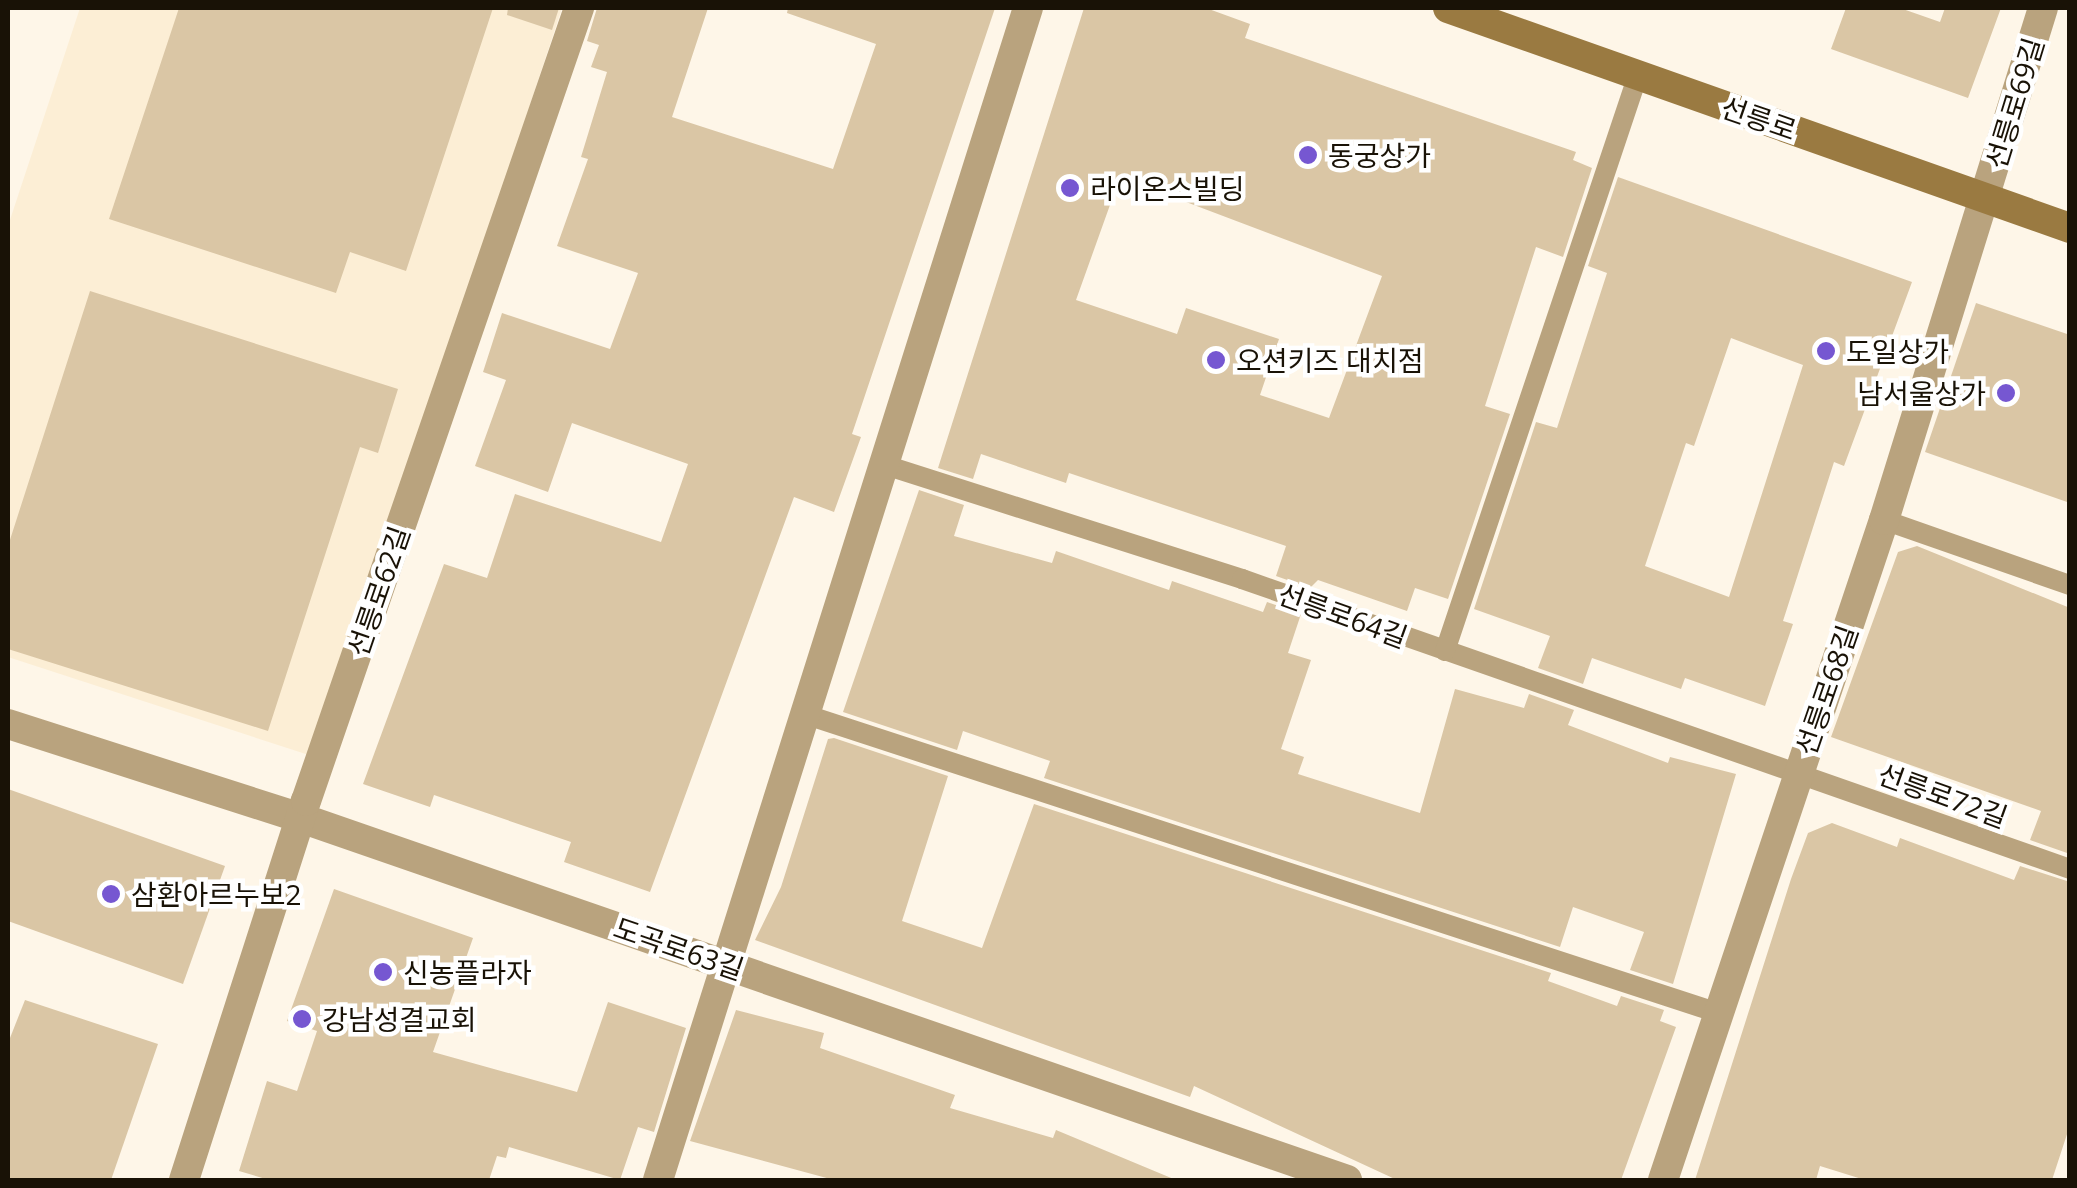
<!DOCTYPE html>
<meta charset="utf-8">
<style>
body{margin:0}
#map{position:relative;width:2077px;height:1188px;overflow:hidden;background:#fef6e8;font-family:"Open Sans","Noto Sans KR",sans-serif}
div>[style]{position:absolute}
.built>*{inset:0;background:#fceed5}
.building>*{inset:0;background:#dac6a5}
.service>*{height:20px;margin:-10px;padding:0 10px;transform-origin:10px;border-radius:10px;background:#b9a37e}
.minor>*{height:30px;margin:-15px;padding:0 15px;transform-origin:15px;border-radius:15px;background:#b9a37e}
.secondary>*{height:30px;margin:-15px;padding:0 15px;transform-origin:15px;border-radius:15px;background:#9a7a41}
.dots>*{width:28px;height:28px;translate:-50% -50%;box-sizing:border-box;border:5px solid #fff;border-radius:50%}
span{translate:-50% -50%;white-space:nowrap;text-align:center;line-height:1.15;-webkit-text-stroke:9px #fff;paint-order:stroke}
.street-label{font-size:28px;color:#191206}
.poi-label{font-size:28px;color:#191206}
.left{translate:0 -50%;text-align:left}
.right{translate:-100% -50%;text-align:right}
.frame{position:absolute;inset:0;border:10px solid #191206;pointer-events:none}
</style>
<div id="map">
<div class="built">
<div style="clip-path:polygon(80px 8px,562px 8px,315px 757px,8px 657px,8px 226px)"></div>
</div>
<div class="building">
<div style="clip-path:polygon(179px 8px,493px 8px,406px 271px,350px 252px,336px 293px,109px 219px)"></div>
<div style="clip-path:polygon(508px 8px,559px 8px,552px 30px,507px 15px)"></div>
<div style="clip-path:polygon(597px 8px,708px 8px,672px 117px,833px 169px,876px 44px,787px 13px,788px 8px,995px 8px,852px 434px,861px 437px,834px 512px,794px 497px,650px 892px,564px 862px,571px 842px,434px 795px,430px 807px,363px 784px,444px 564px,487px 578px,515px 494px,661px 542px,688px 464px,572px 423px,548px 492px,475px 466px,506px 380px,483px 372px,502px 313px,610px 349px,638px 273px,557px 246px,588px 159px,581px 157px,607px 72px,591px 67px,599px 45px,587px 41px)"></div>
<div style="clip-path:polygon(evenodd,1084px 8px,1206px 8px,1250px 24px,1245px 38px,1576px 152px,1573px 160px,1592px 168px,1563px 257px,1536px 247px,1485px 406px,1510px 414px,1448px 599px,1415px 588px,1407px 611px,1318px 580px,1310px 588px,1276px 576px,1286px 546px,1069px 473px,1066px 483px,981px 454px,973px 479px,938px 468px,1084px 8px,1120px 177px,1382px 276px,1329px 418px,1260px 395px,1279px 339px,1186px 308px,1177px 334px,1076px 300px,1120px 177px)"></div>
<div style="clip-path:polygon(1846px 8px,1900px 8px,1940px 22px,1945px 8px,2001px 8px,1968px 98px,1831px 49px)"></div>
<div style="clip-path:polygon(evenodd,1618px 177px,1912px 282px,1844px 466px,1834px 462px,1783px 621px,1793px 624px,1765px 706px,1685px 678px,1681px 689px,1592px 658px,1583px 684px,1538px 668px,1550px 636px,1474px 609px,1536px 422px,1557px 428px,1607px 273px,1588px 266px,1618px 177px,1731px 338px,1803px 365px,1729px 597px,1645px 566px,1686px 443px,1694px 446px,1731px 338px)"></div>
<div style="clip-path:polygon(90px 291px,398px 389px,378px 453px,360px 447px,268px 731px,8px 649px,8px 546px)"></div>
<div style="clip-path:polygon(1976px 303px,2070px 335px,2070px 503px,1925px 452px)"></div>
<div style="clip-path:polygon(919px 490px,964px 505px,954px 536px,1052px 563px,1056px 551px,1169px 590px,1172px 581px,1263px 612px,1267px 602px,1301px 614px,1288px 653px,1311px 660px,1281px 749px,1304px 757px,1298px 774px,1420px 813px,1455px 689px,1524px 708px,1529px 694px,1574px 710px,1568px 725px,1668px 763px,1670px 757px,1736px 774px,1673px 984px,1630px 970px,1644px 932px,1573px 907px,1560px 947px,1044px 778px,1050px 761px,963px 731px,957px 750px,843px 712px)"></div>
<div style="clip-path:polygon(1917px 546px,2070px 608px,2070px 854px,2030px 840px,2041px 811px,1831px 737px,1898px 552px)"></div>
<div style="clip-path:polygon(834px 738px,948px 776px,902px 921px,982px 948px,1034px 804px,1551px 973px,1548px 981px,1617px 1006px,1621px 996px,1664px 1010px,1660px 1021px,1676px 1027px,1621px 1180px,1397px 1180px,1194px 1086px,1190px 1097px,755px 940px,781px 887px,828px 739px)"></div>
<div style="clip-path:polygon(8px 789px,225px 866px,183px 984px,8px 921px)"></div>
<div style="clip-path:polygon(1832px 823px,1897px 847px,1900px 838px,2014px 880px,2020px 866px,2070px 882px,2070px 1125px,2052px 1180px,1865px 1180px,1820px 1166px,1816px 1180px,1695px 1180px,1791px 879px,1808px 833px)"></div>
<div style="clip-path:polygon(334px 889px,473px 938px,433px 1052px,577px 1092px,608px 1002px,686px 1028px,654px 1132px,638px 1127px,620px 1180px,509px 1147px,506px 1158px,497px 1156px,489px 1180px,269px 1180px,239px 1171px,267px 1081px,297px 1091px,317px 1031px,287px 1021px)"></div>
<div style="clip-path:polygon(25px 1000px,158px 1044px,111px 1180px,8px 1180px,8px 1043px)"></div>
<div style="clip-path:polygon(736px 1010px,824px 1033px,820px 1048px,955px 1095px,950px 1108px,1053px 1138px,1056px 1130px,1176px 1180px,834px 1180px,690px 1141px)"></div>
</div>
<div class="service">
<div style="left:885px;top:465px;width:375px;rotate:17.7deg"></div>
<div style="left:1242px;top:579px;width:877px;rotate:19.3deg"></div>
<div style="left:1884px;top:520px;width:197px;rotate:19.3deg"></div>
<div style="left:1445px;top:651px;width:607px;rotate:-71.48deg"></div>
<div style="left:807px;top:715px;width:959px;rotate:18.11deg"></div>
</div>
<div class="minor">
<div style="left:8px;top:724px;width:308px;rotate:17.8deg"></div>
<div style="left:301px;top:818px;width:1107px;rotate:19.09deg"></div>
<div style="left:184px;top:1180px;width:398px;rotate:-72.2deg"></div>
<div style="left:306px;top:801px;width:839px;rotate:-71deg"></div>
<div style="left:658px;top:1180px;width:1229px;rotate:-72.48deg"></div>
<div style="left:1663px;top:1180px;width:696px;rotate:-71.49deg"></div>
<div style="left:1884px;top:520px;width:536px;rotate:-72.75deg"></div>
</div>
<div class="secondary">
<div style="left:1448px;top:8px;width:660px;rotate:19.48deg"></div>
</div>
<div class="dots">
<div style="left:1308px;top:155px;background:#7657d1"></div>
<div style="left:1070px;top:188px;background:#7657d1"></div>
<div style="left:1826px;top:351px;background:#7657d1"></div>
<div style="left:1216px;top:360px;background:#7657d1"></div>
<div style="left:2006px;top:393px;background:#7657d1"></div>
<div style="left:111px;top:894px;background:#7657d1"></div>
<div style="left:383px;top:972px;background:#7657d1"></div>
<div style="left:302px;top:1019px;background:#7657d1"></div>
</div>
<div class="street-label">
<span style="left:2014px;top:103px;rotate:-73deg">선릉로69길</span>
<span style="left:1759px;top:118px;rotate:19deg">선릉로</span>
<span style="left:378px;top:591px;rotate:-71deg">선릉로62길</span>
<span style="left:1343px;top:615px;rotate:20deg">선릉로64길</span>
<span style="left:1826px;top:690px;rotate:-71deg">선릉로68길</span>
<span style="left:1943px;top:795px;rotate:20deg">선릉로72길</span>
<span style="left:679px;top:948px;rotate:19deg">도곡로63길</span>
</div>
<div class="poi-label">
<span class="left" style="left:1328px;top:155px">동궁상가</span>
<span class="left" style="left:1090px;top:188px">라이온스빌딩</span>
<span class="left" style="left:1846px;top:351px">도일상가</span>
<span class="left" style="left:1236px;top:360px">오션키즈 대치점</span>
<span class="right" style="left:1986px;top:393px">남서울상가</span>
<span class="left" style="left:131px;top:894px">삼환아르누보2</span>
<span class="left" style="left:403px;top:972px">신농플라자</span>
<span class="left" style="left:322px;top:1019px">강남성결교회</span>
</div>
<div class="frame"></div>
</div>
